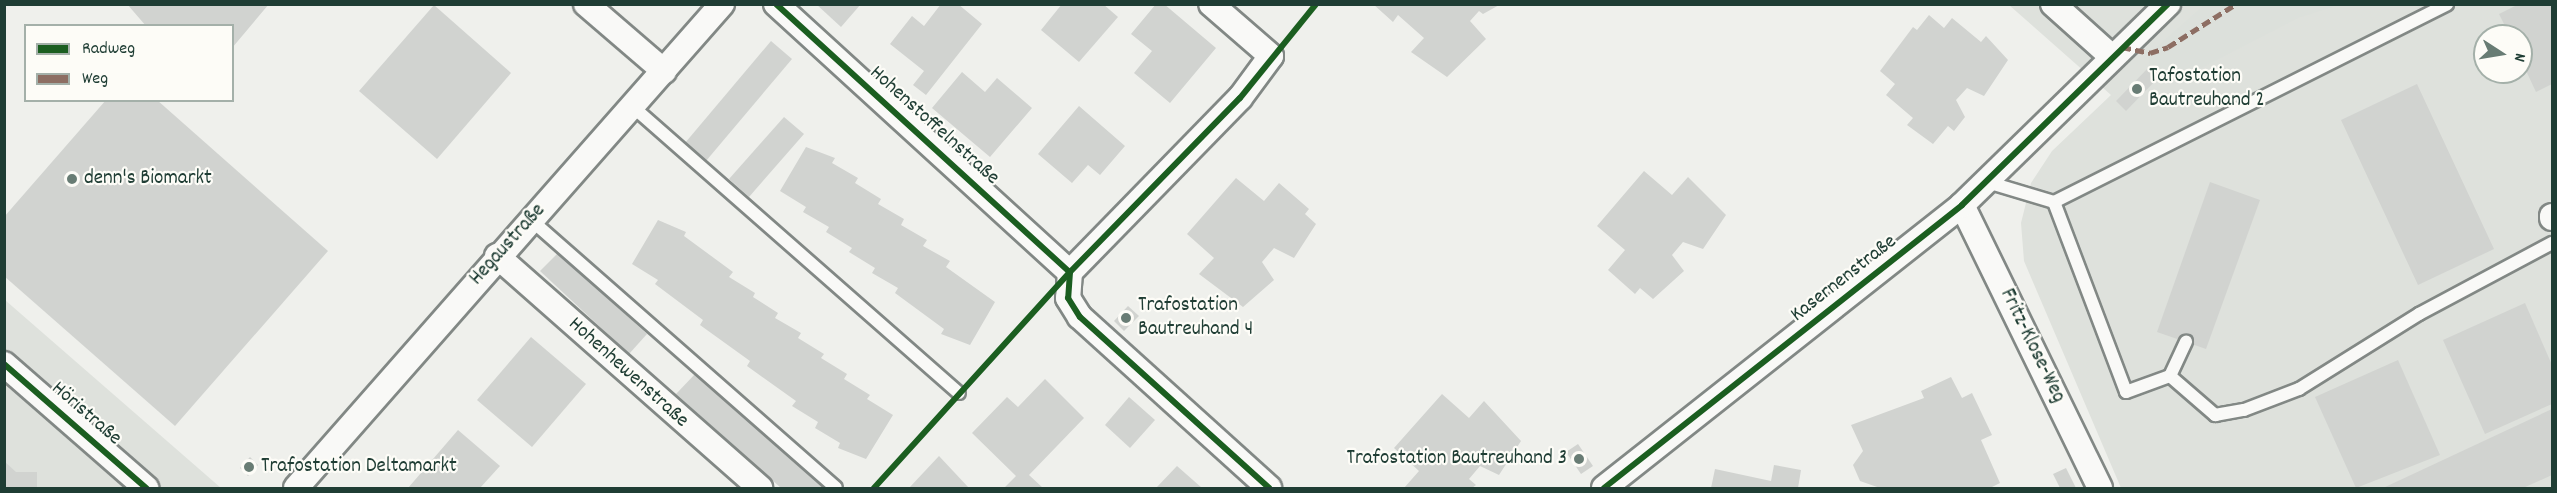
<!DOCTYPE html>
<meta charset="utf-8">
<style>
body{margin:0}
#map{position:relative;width:2557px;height:493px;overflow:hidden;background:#eff0ec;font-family:Dekko,sans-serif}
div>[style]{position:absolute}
.built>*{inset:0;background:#dee1dc}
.green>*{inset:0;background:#dce0db}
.building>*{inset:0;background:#d1d3d0}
.roads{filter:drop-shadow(2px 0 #828885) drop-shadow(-2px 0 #828885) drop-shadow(0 2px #828885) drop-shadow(0 -2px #828885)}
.service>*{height:12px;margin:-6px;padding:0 6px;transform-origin:6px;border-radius:6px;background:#f9f9f7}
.minor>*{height:24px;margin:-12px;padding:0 12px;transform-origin:12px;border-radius:12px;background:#f9f9f7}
.quiet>*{height:4.5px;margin-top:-2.25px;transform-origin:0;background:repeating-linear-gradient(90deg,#8d6e63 0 9px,transparent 0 13.5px)}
.cycleway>*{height:6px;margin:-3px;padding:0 3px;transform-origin:3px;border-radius:3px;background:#1b5e20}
.dots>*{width:16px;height:16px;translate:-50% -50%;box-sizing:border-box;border:3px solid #fdfcf7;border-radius:50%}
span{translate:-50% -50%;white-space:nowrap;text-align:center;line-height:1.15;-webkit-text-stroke:4.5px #fdfcf7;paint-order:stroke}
.poi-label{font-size:21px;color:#1f3d34}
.left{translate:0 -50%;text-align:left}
.right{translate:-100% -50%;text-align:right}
.street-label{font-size:21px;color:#1f3d34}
.frame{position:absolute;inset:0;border:6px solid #1f3d34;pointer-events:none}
.legend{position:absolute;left:24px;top:24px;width:210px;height:78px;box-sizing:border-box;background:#fdfcf7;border:2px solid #a4b0a9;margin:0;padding:8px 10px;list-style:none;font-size:18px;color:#1f3d34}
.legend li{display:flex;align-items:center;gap:12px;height:30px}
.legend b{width:30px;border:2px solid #a4b0a9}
.north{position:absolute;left:2473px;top:24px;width:60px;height:60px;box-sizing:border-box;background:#fdfcf7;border:2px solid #a4b0a9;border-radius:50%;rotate:102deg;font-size:16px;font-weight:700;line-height:24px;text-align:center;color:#1f3d34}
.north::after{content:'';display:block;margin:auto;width:21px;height:27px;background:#687c74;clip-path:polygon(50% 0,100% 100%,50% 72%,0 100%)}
</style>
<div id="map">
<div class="built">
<div style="clip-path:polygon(evenodd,2009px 5px,2552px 5px,2552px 488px,2121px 488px,2024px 261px,2021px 223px,2031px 183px,2052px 151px,2111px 95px,2009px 5px,2485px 36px,2521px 36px,2521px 72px,2485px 72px,2485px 36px)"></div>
<div style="clip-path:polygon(5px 300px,221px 488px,5px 488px)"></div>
</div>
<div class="green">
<div style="clip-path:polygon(2204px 5px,2339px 5px,2298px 18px,2172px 83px,2159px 77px,2149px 67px,2150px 53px)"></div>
</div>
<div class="building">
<div style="clip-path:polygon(127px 4px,269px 4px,232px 48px,232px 26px,146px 26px)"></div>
<div style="clip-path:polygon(816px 4px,861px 4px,841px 27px)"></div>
<div style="clip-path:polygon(941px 4px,958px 4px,982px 24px,926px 95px,913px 85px,924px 71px,890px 44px,912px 16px,924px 26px)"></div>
<div style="clip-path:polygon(1062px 4px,1103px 4px,1118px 17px,1079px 62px,1041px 30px)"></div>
<div style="clip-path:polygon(1156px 4px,1164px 4px,1216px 48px,1170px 103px,1134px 73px,1152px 51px,1131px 34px)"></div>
<div style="clip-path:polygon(1373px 4px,1501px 4px,1483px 14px,1479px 11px,1470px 21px,1486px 39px,1447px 77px,1411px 52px,1424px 38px,1398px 15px,1393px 22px)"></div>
<div style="clip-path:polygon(2519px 4px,2552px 4px,2552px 84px,2536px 92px,2521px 60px,2521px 36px,2510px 36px,2499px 14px)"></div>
<div style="clip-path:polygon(434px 5px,511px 73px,437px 159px,359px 91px)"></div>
<div style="clip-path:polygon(1929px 15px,1944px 28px,1952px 18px,1981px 42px,1986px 36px,2008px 60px,1984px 96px,1967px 88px,1956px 100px,1965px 117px,1954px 131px,1948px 126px,1933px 144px,1907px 125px,1913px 118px,1886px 95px,1895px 84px,1880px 71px,1913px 27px,1917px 30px)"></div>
<div style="clip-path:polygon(771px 41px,792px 59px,706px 161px,685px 143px)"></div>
<div style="clip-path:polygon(2149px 67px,2159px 77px,2126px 111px,2116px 101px)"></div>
<div style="clip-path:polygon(962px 72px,985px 92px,997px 78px,1032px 108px,990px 157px,932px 108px)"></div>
<div style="clip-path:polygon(2417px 84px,2494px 249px,2418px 285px,2341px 120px)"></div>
<div style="clip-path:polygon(106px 100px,157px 100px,328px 251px,175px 426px,4px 276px,4px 217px)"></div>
<div style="clip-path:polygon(1079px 106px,1125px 146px,1100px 175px,1088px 165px,1072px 183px,1038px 154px)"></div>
<div style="clip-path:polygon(784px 117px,804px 134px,749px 197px,729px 179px)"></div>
<div style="clip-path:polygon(806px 147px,835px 158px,832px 163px,858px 178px,855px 183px,881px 199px,878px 204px,904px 219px,901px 225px,927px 240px,923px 246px,950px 261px,946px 267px,995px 302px,970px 345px,941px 334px,944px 329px,895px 293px,898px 288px,872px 273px,875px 268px,849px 252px,852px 248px,826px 232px,829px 227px,803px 212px,806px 207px,780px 191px)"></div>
<div style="clip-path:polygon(1644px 171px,1672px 195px,1688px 177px,1726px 215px,1703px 249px,1683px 242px,1672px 255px,1684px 271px,1653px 299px,1640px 288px,1635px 294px,1608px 270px,1625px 250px,1597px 226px)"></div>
<div style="clip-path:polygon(1236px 178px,1264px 201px,1279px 183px,1309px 209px,1305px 214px,1316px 224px,1294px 258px,1274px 248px,1262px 262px,1274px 280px,1243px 307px,1199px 274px,1214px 258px,1187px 234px)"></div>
<div style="clip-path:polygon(2210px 182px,2260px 200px,2206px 349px,2157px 332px)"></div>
<div style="clip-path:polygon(658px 220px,686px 232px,684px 236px,733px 272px,729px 277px,755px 293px,753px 297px,778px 313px,775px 318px,801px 333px,798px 338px,824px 354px,821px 358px,847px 374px,844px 379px,870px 395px,867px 399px,893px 415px,866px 459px,838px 448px,840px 443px,815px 428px,818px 422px,792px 406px,796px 401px,747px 366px,750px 361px,700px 325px,703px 320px,655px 284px,658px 280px,632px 264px)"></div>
<div style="clip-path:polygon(558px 253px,647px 334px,629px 354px,540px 271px)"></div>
<div style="clip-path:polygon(2525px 303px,2552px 365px,2552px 404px,2485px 434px,2443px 340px)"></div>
<div style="clip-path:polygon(1128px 306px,1139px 316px,1124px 331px,1114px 321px)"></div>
<div style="clip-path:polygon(531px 337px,586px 384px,532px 447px,477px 400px)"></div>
<div style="clip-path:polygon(2398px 360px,2440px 455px,2356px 488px,2315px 397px)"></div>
<div style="clip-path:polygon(696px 373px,824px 488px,781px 488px,676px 394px)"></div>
<div style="clip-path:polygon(1951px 377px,1962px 398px,1972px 393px,1992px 435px,1981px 440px,2000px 483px,1990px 488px,1880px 488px,1860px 481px,1853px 465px,1863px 451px,1851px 425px,1924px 398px,1921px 391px)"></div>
<div style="clip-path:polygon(1045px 379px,1084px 418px,1029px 475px,1043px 488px,1004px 488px,1016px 476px,972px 433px,1007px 397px,1018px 407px)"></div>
<div style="clip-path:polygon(1442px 394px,1469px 418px,1484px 401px,1521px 441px,1499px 475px,1480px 466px,1469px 479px,1476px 485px,1472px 488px,1404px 488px,1419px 471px,1394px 448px)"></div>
<div style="clip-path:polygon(1129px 397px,1155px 420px,1130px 448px,1105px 425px)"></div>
<div style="clip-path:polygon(2552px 409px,2552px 475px,2523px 488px,2383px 488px)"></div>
<div style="clip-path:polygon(458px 430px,500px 466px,480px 488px,408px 488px)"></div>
<div style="clip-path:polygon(1578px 444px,1593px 466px,1581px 474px,1566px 452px)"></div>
<div style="clip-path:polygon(939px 456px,969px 488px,909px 488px)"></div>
<div style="clip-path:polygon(250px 457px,258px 465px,248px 476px,240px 468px)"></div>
<div style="clip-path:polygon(4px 461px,16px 472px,37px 472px,37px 488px,4px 488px)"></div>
<div style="clip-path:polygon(1774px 465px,1801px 470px,1798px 488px,1711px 488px,1715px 469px,1771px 481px)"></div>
<div style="clip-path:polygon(1177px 466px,1202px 488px,1156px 488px)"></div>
<div style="clip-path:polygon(2066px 468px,2076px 488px,2060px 488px,2053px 474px)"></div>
</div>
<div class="roads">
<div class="service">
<div style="left:632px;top:106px;width:435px;rotate:41.3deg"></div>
<div style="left:1987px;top:182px;width:70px;rotate:16.6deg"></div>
<div style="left:2054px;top:202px;width:440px;rotate:-26.7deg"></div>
<div style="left:2054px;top:202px;width:203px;rotate:69.2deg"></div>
<div style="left:2126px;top:392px;width:47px;rotate:-20deg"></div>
<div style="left:2170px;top:376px;width:38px;rotate:-65deg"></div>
<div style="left:530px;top:219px;width:407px;rotate:41.3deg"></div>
<div style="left:2170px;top:376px;width:60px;rotate:40.9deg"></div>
<div style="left:2215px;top:415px;width:29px;rotate:-10deg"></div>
<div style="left:2244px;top:410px;width:59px;rotate:-20.9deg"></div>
<div style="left:2299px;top:389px;width:142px;rotate:-32deg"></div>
<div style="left:2419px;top:314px;width:151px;rotate:-28.1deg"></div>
</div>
<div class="minor">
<div style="left:586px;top:4px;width:103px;rotate:40.7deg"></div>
<div style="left:776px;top:4px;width:398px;rotate:42.4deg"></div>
<div style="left:1070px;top:272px;width:26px;rotate:94deg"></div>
<div style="left:1068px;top:298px;width:22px;rotate:58deg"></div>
<div style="left:1080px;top:317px;width:255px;rotate:42.1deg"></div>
<div style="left:2053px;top:4px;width:78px;rotate:41.9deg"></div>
<div style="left:1962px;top:205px;width:315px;rotate:64deg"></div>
<div style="left:2552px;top:216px;width:2px;rotate:90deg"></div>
<div style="left:497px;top:256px;width:351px;rotate:41.4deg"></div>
<div style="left:1070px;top:272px;width:243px;rotate:-45.7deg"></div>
<div style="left:1240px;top:98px;width:52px;rotate:-53.6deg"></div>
<div style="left:1271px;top:56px;width:79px;rotate:-139.1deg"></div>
<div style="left:4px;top:364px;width:189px;rotate:41.1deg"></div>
<div style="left:296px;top:488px;width:645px;rotate:-48.65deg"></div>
<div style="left:1604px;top:488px;width:456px;rotate:-38.3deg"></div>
<div style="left:1962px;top:205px;width:288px;rotate:-44.3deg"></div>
</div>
</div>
<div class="quiet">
<div style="left:2122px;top:47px;width:29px;rotate:12deg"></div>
<div style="left:2150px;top:53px;width:19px;rotate:-18deg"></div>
<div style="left:2168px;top:47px;width:80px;rotate:-32.3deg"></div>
</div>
<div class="cycleway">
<div style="left:776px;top:4px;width:398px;rotate:42.4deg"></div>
<div style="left:1070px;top:272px;width:26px;rotate:94deg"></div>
<div style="left:1068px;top:298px;width:22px;rotate:58deg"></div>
<div style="left:1080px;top:317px;width:255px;rotate:42.1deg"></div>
<div style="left:4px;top:364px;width:189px;rotate:41.1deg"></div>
<div style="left:874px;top:488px;width:292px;rotate:-47.8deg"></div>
<div style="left:1070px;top:272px;width:243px;rotate:-45.7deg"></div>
<div style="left:1240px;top:98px;width:121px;rotate:-51deg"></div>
<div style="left:1604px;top:488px;width:456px;rotate:-38.3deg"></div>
<div style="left:1962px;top:205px;width:288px;rotate:-44.3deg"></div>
</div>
<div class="dots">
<div style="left:2137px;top:89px;background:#687c74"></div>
<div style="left:72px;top:179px;background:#687c74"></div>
<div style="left:1126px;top:318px;background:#687c74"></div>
<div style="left:1579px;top:459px;background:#687c74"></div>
<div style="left:249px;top:467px;background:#687c74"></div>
</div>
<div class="poi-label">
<span class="left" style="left:2149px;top:89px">Tafostation<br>Bautreuhand 2</span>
<span class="left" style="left:84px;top:179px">denn's Biomarkt</span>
<span class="left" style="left:1138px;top:318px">Trafostation<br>Bautreuhand 4</span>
<span class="right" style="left:1567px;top:459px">Trafostation Bautreuhand 3</span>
<span class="left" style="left:261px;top:467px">Trafostation Deltamarkt</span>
</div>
<div class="street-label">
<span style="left:934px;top:126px;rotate:42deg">Hohenstoffelnstraße</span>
<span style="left:508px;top:245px;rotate:-48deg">Hegaustraße</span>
<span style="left:1844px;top:279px;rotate:-38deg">Kasernenstraße</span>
<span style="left:2032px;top:346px;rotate:64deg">Fritz-Klose-Weg</span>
<span style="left:628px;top:373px;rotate:42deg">Hohenhewenstraße</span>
<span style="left:86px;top:414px;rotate:41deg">Höristraße</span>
</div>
<div class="frame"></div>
<ul class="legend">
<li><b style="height:8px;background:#1b5e20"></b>Radweg</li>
<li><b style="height:8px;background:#8d6e63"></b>Weg</li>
</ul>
<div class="north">N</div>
</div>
